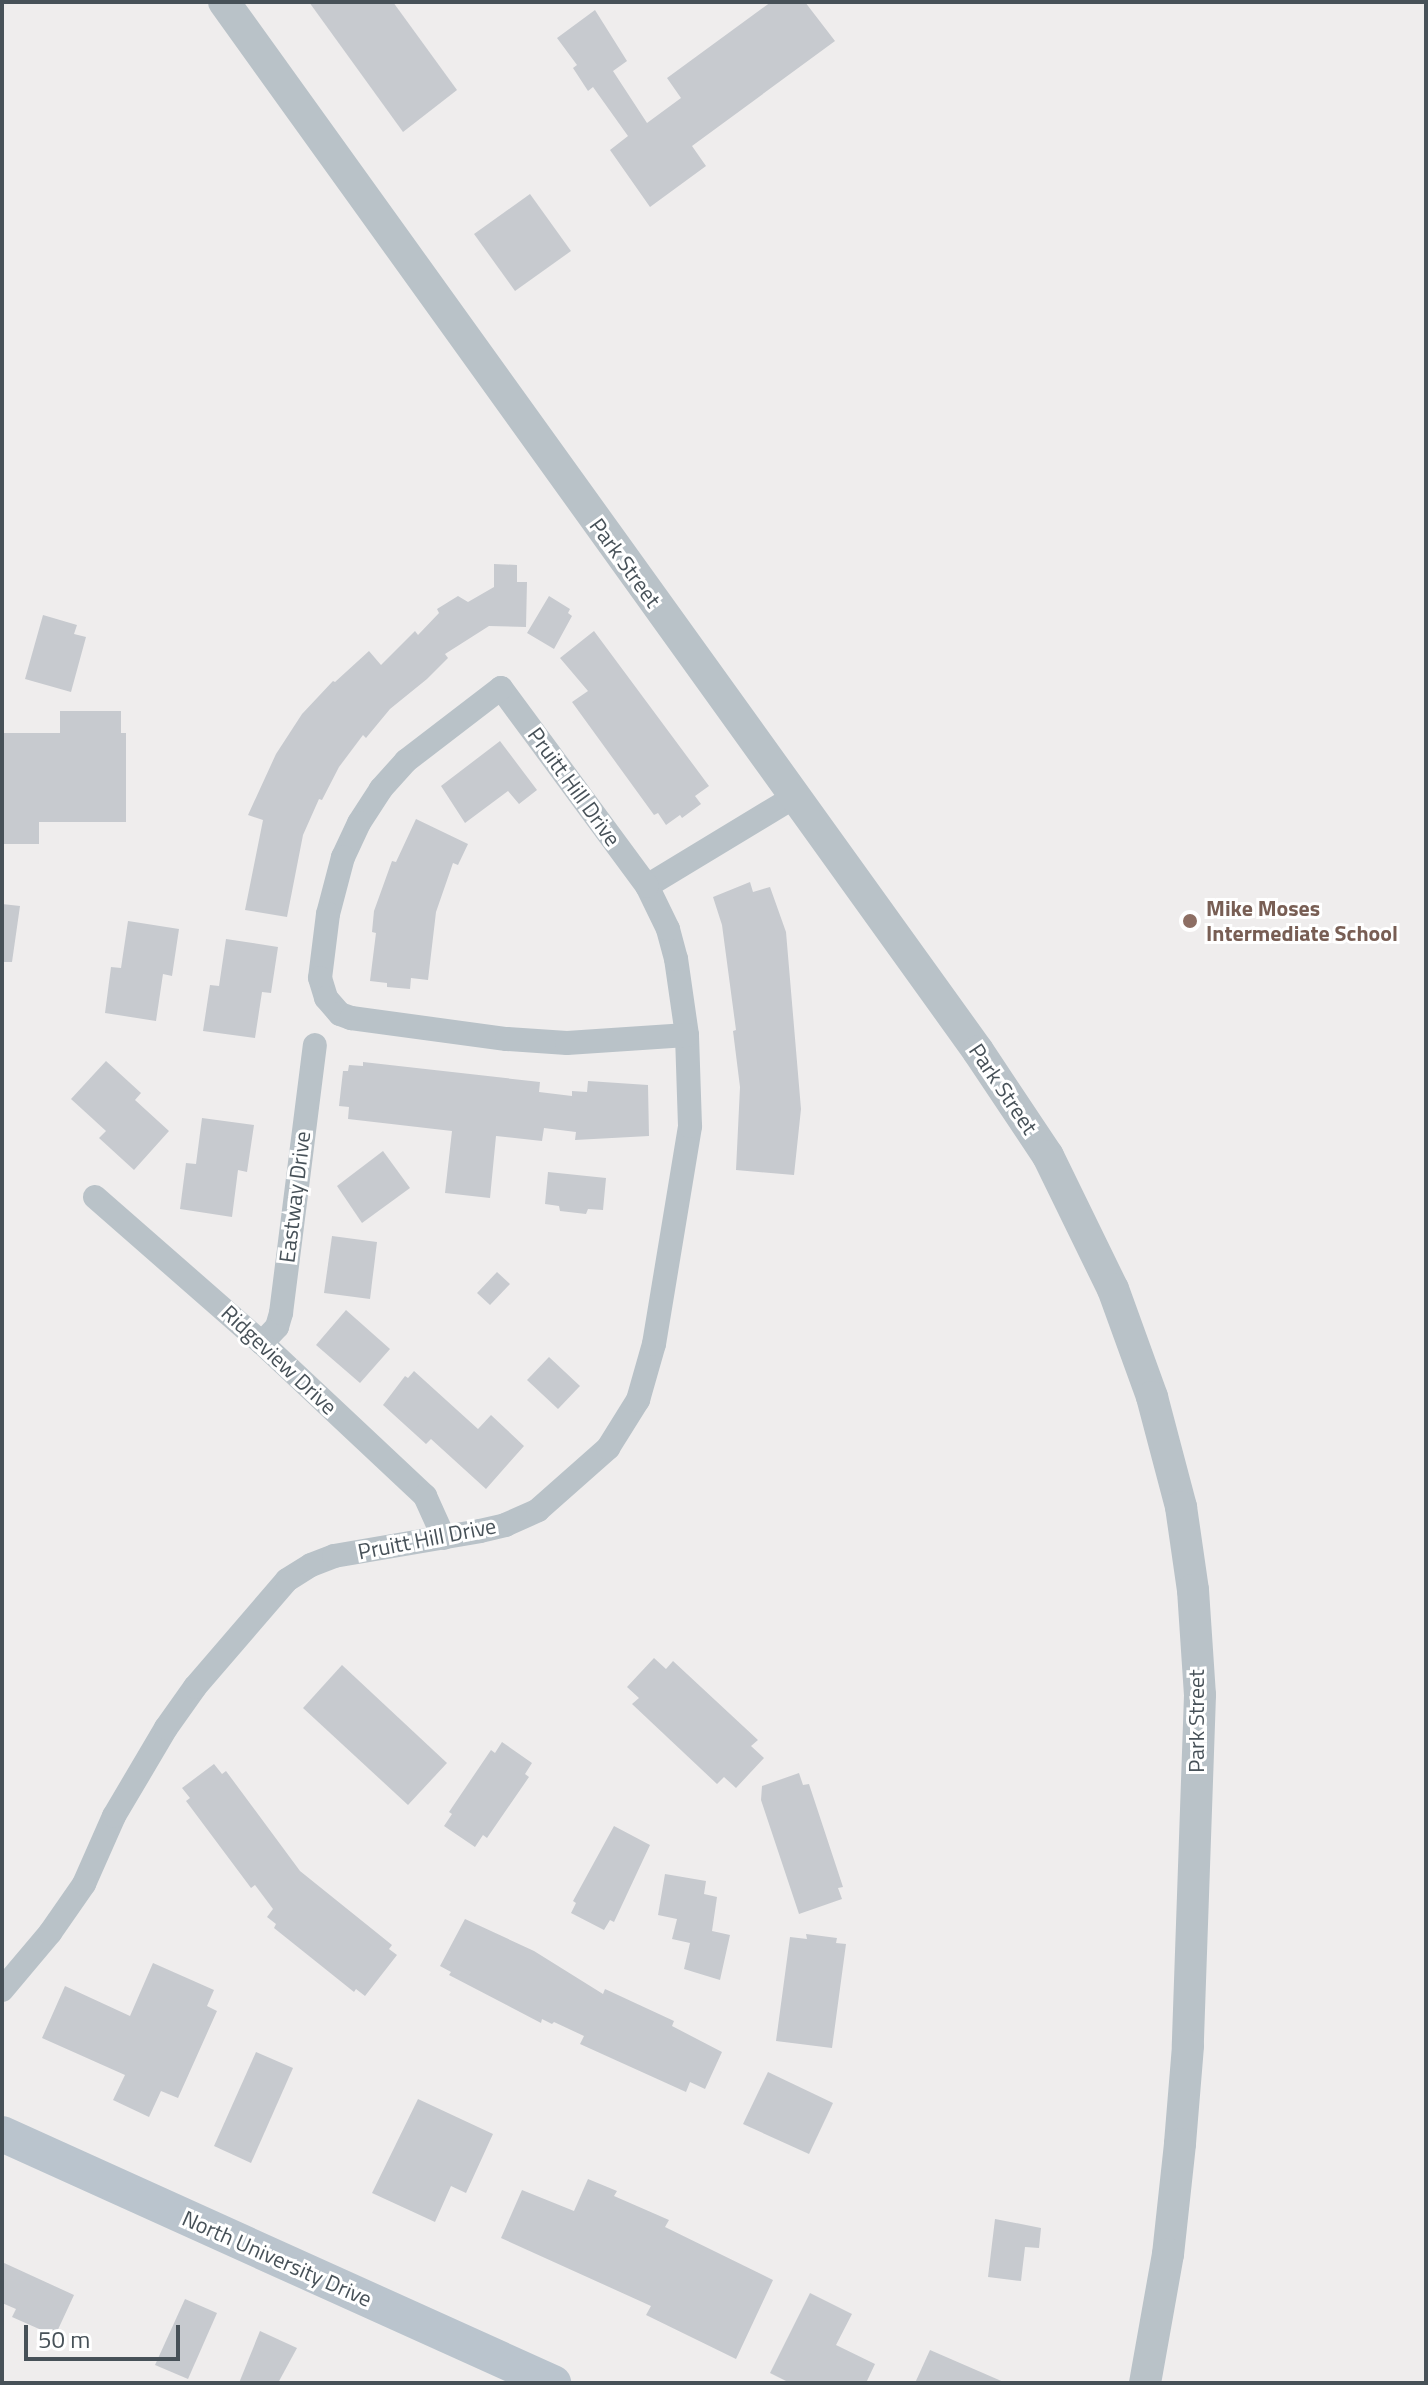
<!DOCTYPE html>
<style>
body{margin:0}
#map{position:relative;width:1428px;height:2385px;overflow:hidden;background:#efeded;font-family:"Titillium Web",sans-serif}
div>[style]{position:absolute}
.building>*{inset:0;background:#c7cacf}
.minor>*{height:24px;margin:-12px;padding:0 12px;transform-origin:12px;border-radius:12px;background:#b9c2c8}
.tertiary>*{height:32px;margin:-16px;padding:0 16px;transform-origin:16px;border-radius:16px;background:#b9c2c8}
.secondary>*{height:36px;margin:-18px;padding:0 18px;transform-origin:18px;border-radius:18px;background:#bac4cd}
.dots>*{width:22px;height:22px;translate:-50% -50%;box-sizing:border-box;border:4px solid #fff;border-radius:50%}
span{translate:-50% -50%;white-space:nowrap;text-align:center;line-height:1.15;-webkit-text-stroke:6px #fff;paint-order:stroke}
.street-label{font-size:22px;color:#475158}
.education-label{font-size:22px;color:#785e54;font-weight:700}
.left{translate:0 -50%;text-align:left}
.frame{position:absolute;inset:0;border:4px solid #475158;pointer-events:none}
.scale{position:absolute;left:24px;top:2325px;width:156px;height:36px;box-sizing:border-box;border:4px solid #475158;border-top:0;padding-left:10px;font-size:24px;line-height:28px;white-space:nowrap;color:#475158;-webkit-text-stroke:6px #fff;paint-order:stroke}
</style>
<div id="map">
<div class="building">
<div style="clip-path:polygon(309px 2px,393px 2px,457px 90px,403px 132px)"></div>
<div style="clip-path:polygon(771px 2px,805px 2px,835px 41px,692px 146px,706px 166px,650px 207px,610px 150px,628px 136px,593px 87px,588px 91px,573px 68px,577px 65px,557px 38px,595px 10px,627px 61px,613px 71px,647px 123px,681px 98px,667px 78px)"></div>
<div style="clip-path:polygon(530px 194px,571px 251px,515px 291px,474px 234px)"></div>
<div style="clip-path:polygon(494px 564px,517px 565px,517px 582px,527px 582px,526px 627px,489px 626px,445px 654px,448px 658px,427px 679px,390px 709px,366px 738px,363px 735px,339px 767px,322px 800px,319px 799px,303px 835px,287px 917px,245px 910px,263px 820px,248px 815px,276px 754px,302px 714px,333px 681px,335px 682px,369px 651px,381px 665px,415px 631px,418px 635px,439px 613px,437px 609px,458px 596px,468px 602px,494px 587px)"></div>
<div style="clip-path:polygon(549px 596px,570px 609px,568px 613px,572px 616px,554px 649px,527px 633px)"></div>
<div style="clip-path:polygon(43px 615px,77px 625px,74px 634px,86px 637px,71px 692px,25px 679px)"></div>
<div style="clip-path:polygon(594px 631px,709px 786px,695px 796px,701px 804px,682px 818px,680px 815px,666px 825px,658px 813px,654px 815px,572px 702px,588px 691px,560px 658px)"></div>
<div style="clip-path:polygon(60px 711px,121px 711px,121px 733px,126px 733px,126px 822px,39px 822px,39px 844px,2px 844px,2px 733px,60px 733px)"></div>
<div style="clip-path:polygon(500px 741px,537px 790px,519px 804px,508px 791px,465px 823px,441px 786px)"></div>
<div style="clip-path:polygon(416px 819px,468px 844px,458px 865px,453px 863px,436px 912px,428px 980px,411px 978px,410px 989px,387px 987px,387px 983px,370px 981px,376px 933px,372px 932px,374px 911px,392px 861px,396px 862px)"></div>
<div style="clip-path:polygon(750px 882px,753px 892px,770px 887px,786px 932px,801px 1109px,794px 1175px,736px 1170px,740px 1087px,733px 1031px,736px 1030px,722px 925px,713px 897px)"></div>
<div style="clip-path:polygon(2px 904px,20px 906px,12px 962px,2px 962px)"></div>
<div style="clip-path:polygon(128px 921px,179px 929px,172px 976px,163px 974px,156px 1021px,105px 1013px,111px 967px,121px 968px)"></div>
<div style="clip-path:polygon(226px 939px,278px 947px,271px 993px,262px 992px,255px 1038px,203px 1031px,210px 985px,219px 986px)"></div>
<div style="clip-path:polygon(106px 1061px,141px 1093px,135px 1100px,169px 1131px,134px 1170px,99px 1138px,106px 1131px,71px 1099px)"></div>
<div style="clip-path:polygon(363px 1062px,540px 1082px,539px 1092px,572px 1096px,572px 1091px,587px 1092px,588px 1081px,648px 1085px,649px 1136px,575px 1140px,576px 1132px,544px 1128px,542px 1141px,496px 1136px,490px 1198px,445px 1193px,452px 1131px,348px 1119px,349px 1107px,339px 1106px,343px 1071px,348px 1071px,349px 1065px,363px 1066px)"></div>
<div style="clip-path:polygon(202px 1118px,254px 1125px,247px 1172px,238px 1170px,232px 1217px,180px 1209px,186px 1163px,196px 1164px)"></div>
<div style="clip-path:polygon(383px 1151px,410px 1188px,362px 1223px,337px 1186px)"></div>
<div style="clip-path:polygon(548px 1172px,606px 1178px,603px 1210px,588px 1209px,586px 1214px,560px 1211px,559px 1206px,545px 1204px)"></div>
<div style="clip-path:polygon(332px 1236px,377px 1242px,370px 1299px,324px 1293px)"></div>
<div style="clip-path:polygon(497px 1272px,510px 1284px,490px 1305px,477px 1293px)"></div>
<div style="clip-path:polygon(346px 1310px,390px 1349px,360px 1383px,316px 1345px)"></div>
<div style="clip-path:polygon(549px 1357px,580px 1386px,558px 1409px,527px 1380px)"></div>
<div style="clip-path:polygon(414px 1371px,478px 1429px,491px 1415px,524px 1446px,486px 1489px,431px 1439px,426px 1444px,383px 1405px,405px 1376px,408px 1378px)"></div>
<div style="clip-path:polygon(654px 1658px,666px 1669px,673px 1661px,758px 1740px,751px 1746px,764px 1758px,736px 1788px,724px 1777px,717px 1784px,632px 1704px,639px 1698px,627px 1687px)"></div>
<div style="clip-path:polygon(342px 1665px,447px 1763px,408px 1805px,303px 1708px)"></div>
<div style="clip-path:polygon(502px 1742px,532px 1763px,525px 1774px,529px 1777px,487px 1838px,483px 1835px,475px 1847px,444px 1826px,452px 1814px,449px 1812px,491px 1750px,495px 1753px)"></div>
<div style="clip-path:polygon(214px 1764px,222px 1774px,226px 1771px,300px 1871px,392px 1945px,389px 1949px,397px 1955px,365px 1996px,356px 1989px,354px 1992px,274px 1928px,276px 1924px,267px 1917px,273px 1909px,255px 1885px,251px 1888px,186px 1801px,190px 1798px,182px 1788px)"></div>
<div style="clip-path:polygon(799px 1773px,803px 1785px,809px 1784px,843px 1887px,838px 1888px,842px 1899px,799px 1914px,761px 1800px,762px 1786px)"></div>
<div style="clip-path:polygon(614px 1826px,650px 1845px,614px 1922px,610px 1920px,604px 1930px,571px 1913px,576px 1903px,573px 1901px)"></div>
<div style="clip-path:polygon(665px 1874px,706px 1881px,704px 1894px,717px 1897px,712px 1931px,730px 1935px,720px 1980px,684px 1969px,690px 1943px,672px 1939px,677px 1919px,658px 1915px)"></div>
<div style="clip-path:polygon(465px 1919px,534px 1951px,603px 1994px,605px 1989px,674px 2021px,672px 2026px,722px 2052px,705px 2089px,690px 2082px,686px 2092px,580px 2044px,584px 2036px,554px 2022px,552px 2024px,542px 2019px,541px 2023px,449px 1975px,451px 1972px,440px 1966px)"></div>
<div style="clip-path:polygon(806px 1934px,837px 1938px,836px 1943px,846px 1944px,832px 2048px,776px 2041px,790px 1937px,807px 1939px)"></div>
<div style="clip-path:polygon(153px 1963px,214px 1990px,207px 2006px,217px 2011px,178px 2098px,161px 2091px,149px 2117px,113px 2100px,125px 2075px,42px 2038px,65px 1986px,130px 2016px)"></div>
<div style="clip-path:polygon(256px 2052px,293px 2068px,251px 2163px,214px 2146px)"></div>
<div style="clip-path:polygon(768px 2072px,833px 2103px,809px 2154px,743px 2124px)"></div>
<div style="clip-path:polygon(418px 2099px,493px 2134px,466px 2193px,451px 2186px,435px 2222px,372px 2193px)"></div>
<div style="clip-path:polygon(588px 2179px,617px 2191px,614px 2196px,669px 2220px,665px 2227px,773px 2280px,736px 2359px,646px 2315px,651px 2306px,501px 2238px,522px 2190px,574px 2211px)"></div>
<div style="clip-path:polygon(995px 2219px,1041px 2228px,1039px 2248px,1025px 2247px,1021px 2281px,988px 2277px)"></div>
<div style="clip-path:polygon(2px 2262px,74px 2295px,55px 2336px,12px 2317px,16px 2309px,2px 2303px)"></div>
<div style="clip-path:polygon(810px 2293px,852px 2314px,836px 2345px,875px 2364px,866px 2383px,790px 2383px,770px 2373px)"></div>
<div style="clip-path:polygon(185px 2299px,217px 2313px,188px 2379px,155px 2365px)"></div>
<div style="clip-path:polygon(260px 2331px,297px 2348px,278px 2383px,239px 2383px)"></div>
<div style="clip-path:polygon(930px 2350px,1006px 2383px,915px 2383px)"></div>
</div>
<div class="minor">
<div style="left:647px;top:886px;width:172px;rotate:-31.2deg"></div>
<div style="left:95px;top:1197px;width:222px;rotate:41.2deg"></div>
<div style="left:262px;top:1343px;width:224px;rotate:43.2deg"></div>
<div style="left:425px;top:1496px;width:46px;rotate:65.7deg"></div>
<div style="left:262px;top:1343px;width:22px;rotate:-47deg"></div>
<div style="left:277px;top:1327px;width:15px;rotate:-74deg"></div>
<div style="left:281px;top:1313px;width:270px;rotate:-82.8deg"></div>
<div style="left:2px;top:1990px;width:75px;rotate:-49.9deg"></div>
<div style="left:50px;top:1933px;width:60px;rotate:-55.2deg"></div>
<div style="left:84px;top:1884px;width:74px;rotate:-66.2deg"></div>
<div style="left:114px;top:1816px;width:102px;rotate:-59.4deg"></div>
<div style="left:166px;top:1728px;width:50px;rotate:-54.7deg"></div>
<div style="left:195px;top:1687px;width:141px;rotate:-49.3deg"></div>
<div style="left:287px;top:1580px;width:28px;rotate:-32deg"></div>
<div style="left:311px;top:1565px;width:25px;rotate:-21deg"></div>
<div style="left:334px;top:1556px;width:148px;rotate:-9.7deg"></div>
<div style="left:480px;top:1531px;width:26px;rotate:-13deg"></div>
<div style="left:505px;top:1525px;width:36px;rotate:-24deg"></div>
<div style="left:538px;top:1510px;width:94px;rotate:-41.5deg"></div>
<div style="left:608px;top:1448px;width:57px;rotate:-58deg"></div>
<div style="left:638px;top:1400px;width:58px;rotate:-74.1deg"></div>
<div style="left:654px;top:1344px;width:221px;rotate:-80.6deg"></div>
<div style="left:690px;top:1126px;width:91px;rotate:-91.9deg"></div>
<div style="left:687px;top:1035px;width:77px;rotate:-98.2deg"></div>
<div style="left:676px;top:959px;width:31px;rotate:-105deg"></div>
<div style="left:668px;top:929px;width:48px;rotate:-116deg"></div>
<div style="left:647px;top:886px;width:246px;rotate:-126.4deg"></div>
<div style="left:501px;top:688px;width:120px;rotate:142.5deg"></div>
<div style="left:406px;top:761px;width:38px;rotate:132deg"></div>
<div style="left:381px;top:789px;width:40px;rotate:122.9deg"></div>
<div style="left:359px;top:823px;width:38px;rotate:115deg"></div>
<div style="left:343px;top:857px;width:59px;rotate:104.7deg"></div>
<div style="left:328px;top:914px;width:64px;rotate:97.1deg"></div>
<div style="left:320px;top:978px;width:21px;rotate:73deg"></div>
<div style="left:326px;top:998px;width:21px;rotate:49deg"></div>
<div style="left:340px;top:1014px;width:12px;rotate:20deg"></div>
<div style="left:351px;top:1018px;width:157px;rotate:7.7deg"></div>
<div style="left:507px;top:1039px;width:60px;rotate:3.8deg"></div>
<div style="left:567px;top:1043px;width:120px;rotate:-3.8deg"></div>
</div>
<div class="tertiary">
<div style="left:224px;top:2px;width:1292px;rotate:54.29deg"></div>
<div style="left:978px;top:1051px;width:126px;rotate:56.3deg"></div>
<div style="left:1048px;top:1156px;width:148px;rotate:64deg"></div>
<div style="left:1113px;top:1289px;width:115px;rotate:70.1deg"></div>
<div style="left:1152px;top:1397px;width:114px;rotate:75.2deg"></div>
<div style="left:1181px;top:1507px;width:84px;rotate:81.8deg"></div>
<div style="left:1193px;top:1590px;width:105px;rotate:86.2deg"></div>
<div style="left:1200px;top:1695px;width:351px;rotate:92deg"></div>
<div style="left:1188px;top:2046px;width:98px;rotate:94.7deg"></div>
<div style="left:1180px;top:2144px;width:111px;rotate:96.2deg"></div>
<div style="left:1168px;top:2254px;width:131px;rotate:100.1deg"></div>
</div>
<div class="secondary">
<div style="left:2px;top:2134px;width:605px;rotate:24.32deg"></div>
</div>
<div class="dots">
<div style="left:1190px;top:921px;background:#8d6e63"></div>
</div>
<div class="street-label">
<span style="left:625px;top:563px;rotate:54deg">Park Street</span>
<span style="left:574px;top:787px;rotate:54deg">Pruitt Hill Drive</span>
<span style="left:1003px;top:1089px;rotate:56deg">Park Street</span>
<span style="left:295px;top:1197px;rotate:-83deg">Eastway Drive</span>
<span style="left:279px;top:1360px;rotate:43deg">Ridgeview Drive</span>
<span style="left:427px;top:1539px;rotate:-11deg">Pruitt Hill Drive</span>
<span style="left:1197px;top:1721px;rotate:-90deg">Park Street</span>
<span style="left:277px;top:2259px;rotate:24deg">North University Drive</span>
</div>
<div class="education-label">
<span class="left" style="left:1206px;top:921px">Mike Moses<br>Intermediate School</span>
</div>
<div class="frame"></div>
<div class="scale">50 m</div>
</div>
